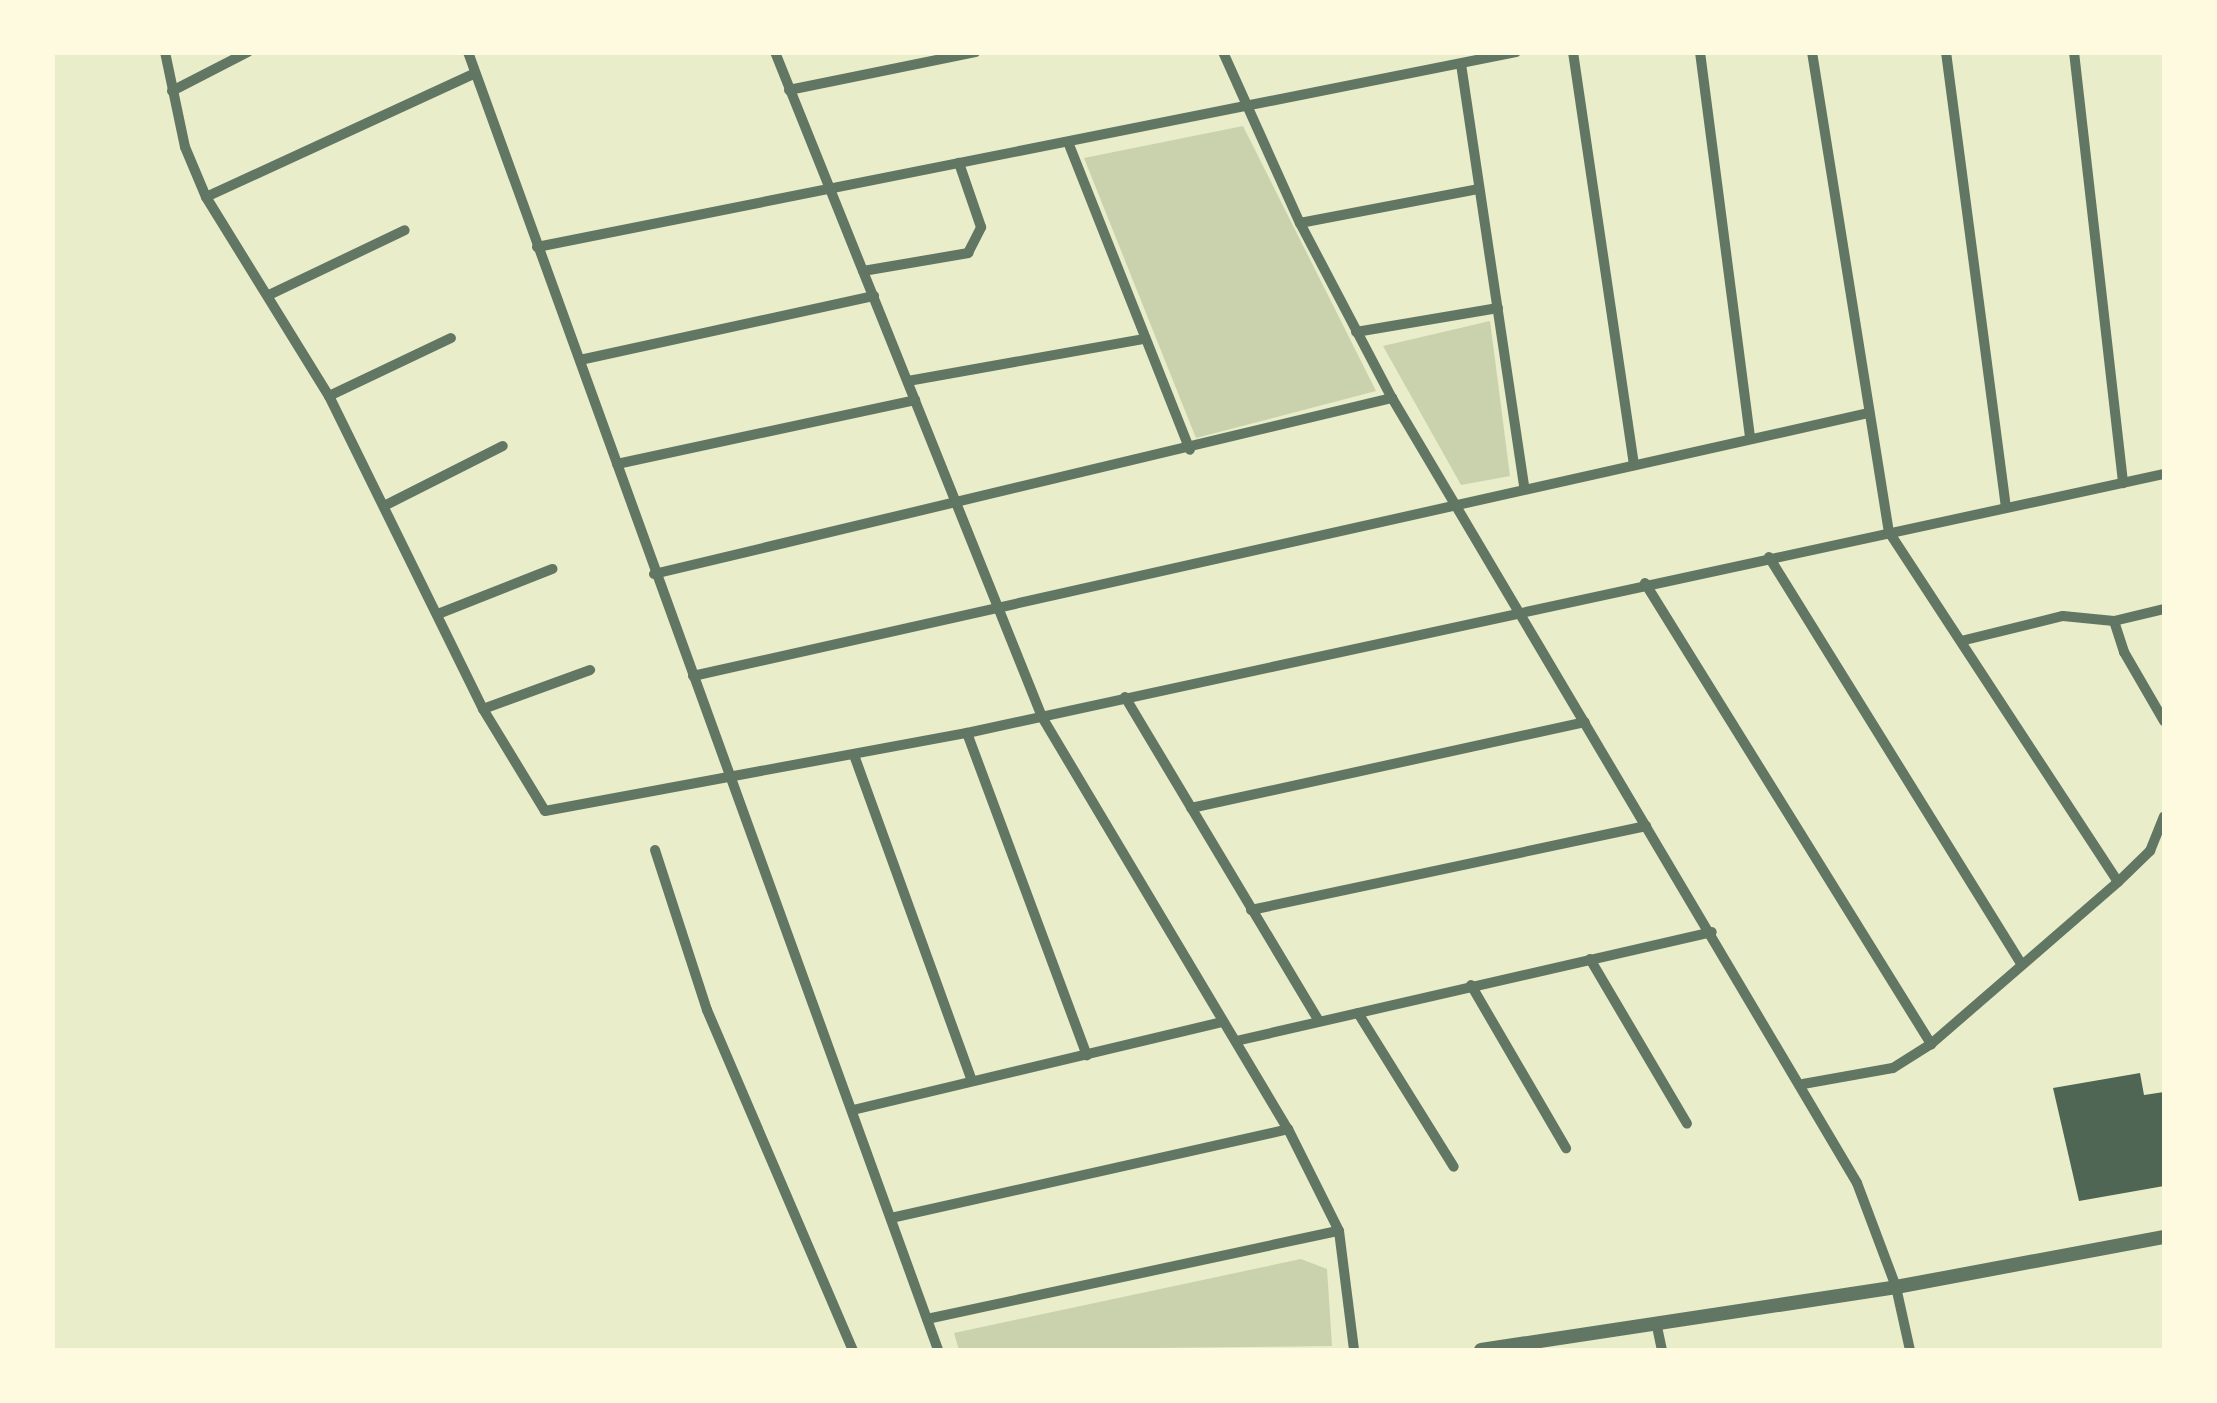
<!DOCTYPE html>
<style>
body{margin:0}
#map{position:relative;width:2217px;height:1403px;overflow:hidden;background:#e9edc9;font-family:"Alegreya Sans",sans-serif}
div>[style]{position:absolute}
.green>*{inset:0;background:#cad2ad}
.building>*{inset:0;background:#4f6655}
.minor>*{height:10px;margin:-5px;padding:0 5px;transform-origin:5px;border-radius:5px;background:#617663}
.tertiary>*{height:14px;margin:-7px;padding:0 7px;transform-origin:7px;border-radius:7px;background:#617663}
span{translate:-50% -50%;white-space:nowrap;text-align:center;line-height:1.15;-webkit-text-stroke:8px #fefae0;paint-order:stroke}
.frame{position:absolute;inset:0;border:55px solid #fefae0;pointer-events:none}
</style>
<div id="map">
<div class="green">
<div style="clip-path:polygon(1243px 126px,1376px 391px,1196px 438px,1084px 158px)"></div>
<div style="clip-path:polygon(1490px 321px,1510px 476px,1461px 485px,1383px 346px)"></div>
<div style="clip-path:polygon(1301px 1259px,1327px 1269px,1332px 1346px,959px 1350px,954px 1333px)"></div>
</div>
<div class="building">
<div style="clip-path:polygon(2140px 1073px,2144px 1095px,2164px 1092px,2164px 1186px,2079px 1201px,2053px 1088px)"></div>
</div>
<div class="minor">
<div style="left:165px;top:52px;width:97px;rotate:78.1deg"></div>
<div style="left:185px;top:147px;width:54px;rotate:67.2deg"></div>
<div style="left:206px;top:197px;width:234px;rotate:58.3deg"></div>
<div style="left:329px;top:396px;width:349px;rotate:63.8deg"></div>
<div style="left:483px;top:709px;width:119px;rotate:58.7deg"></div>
<div style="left:545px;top:811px;width:429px;rotate:-10.5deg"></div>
<div style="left:967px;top:733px;width:1225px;rotate:-12.21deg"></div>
<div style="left:468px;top:52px;width:1380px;rotate:70.09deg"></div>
<div style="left:775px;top:52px;width:717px;rotate:68.12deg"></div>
<div style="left:1042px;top:717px;width:480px;rotate:59.2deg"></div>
<div style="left:1288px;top:1129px;width:114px;rotate:63.4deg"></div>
<div style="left:1339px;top:1231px;width:120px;rotate:82.8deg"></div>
<div style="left:1223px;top:52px;width:188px;rotate:65.8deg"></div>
<div style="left:1300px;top:223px;width:198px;rotate:62.3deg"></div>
<div style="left:1392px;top:398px;width:912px;rotate:59.36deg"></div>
<div style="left:1857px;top:1183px;width:111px;rotate:69.4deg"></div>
<div style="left:1896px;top:1287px;width:65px;rotate:77.5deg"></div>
<div style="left:1573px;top:52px;width:416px;rotate:81.6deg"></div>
<div style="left:1700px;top:52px;width:390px;rotate:82.6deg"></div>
<div style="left:1812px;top:52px;width:486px;rotate:80.9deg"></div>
<div style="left:1889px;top:532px;width:418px;rotate:56.8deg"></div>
<div style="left:1946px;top:52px;width:459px;rotate:82.5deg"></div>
<div style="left:2074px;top:52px;width:434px;rotate:83.5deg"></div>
<div style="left:1461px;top:64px;width:428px;rotate:81.5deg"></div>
<div style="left:789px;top:90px;width:190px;rotate:-11.5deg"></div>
<div style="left:172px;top:91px;width:85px;rotate:-27.2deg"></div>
<div style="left:1068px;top:142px;width:331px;rotate:68.4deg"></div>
<div style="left:206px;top:197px;width:294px;rotate:-24.7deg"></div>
<div style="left:1300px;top:223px;width:181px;rotate:-10.8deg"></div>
<div style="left:537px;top:247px;width:998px;rotate:-11.26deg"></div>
<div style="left:863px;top:271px;width:107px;rotate:-9.7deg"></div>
<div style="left:968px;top:253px;width:29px;rotate:-63deg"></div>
<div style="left:981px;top:227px;width:68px;rotate:-109deg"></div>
<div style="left:271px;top:294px;width:148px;rotate:-25.5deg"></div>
<div style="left:1356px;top:332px;width:144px;rotate:-9.6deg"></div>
<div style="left:580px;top:360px;width:301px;rotate:-12.3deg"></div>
<div style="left:908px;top:381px;width:240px;rotate:-10.1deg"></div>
<div style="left:329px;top:396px;width:135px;rotate:-25.4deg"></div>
<div style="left:617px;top:464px;width:305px;rotate:-12.1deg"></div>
<div style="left:384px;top:506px;width:133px;rotate:-26.8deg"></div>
<div style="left:1769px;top:557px;width:478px;rotate:58.2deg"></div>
<div style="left:654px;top:574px;width:759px;rotate:-13.41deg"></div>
<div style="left:1645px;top:583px;width:543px;rotate:58.18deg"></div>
<div style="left:438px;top:614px;width:123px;rotate:-21.5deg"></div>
<div style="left:2114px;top:621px;width:33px;rotate:72deg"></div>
<div style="left:2124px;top:652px;width:80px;rotate:59.9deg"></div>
<div style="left:1961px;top:641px;width:105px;rotate:-13.8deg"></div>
<div style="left:2063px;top:616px;width:51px;rotate:5.6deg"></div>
<div style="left:2114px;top:621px;width:51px;rotate:-13.5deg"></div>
<div style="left:693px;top:676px;width:1205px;rotate:-12.61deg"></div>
<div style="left:1125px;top:697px;width:375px;rotate:59.1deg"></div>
<div style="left:483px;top:709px;width:114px;rotate:-20deg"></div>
<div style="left:967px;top:733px;width:344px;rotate:69.6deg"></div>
<div style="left:854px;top:755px;width:344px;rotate:70.1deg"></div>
<div style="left:1191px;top:808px;width:403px;rotate:-12.3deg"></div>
<div style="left:655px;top:850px;width:168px;rotate:72deg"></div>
<div style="left:707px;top:1010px;width:370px;rotate:66.8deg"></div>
<div style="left:1251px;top:910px;width:404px;rotate:-12deg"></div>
<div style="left:1590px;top:959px;width:191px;rotate:59.5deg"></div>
<div style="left:1471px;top:985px;width:189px;rotate:59.8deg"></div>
<div style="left:1358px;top:1013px;width:181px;rotate:58.1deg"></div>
<div style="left:1236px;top:1041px;width:488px;rotate:-12.9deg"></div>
<div style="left:1803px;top:1084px;width:91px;rotate:-10.1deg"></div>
<div style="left:1893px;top:1068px;width:45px;rotate:-32.3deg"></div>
<div style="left:1931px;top:1044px;width:247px;rotate:-40.9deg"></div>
<div style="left:2118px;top:882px;width:45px;rotate:-44.1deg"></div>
<div style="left:2150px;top:851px;width:37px;rotate:-68deg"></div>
<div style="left:853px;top:1110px;width:379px;rotate:-13.4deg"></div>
<div style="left:891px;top:1218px;width:407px;rotate:-12.6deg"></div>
<div style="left:927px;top:1319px;width:421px;rotate:-12.1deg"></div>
<div style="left:1656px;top:1322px;width:29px;rotate:78deg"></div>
</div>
<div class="tertiary">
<div style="left:1481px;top:1350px;width:420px;rotate:-8.6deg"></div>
<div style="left:1896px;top:1287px;width:273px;rotate:-10.6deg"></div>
</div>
<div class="frame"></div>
</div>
